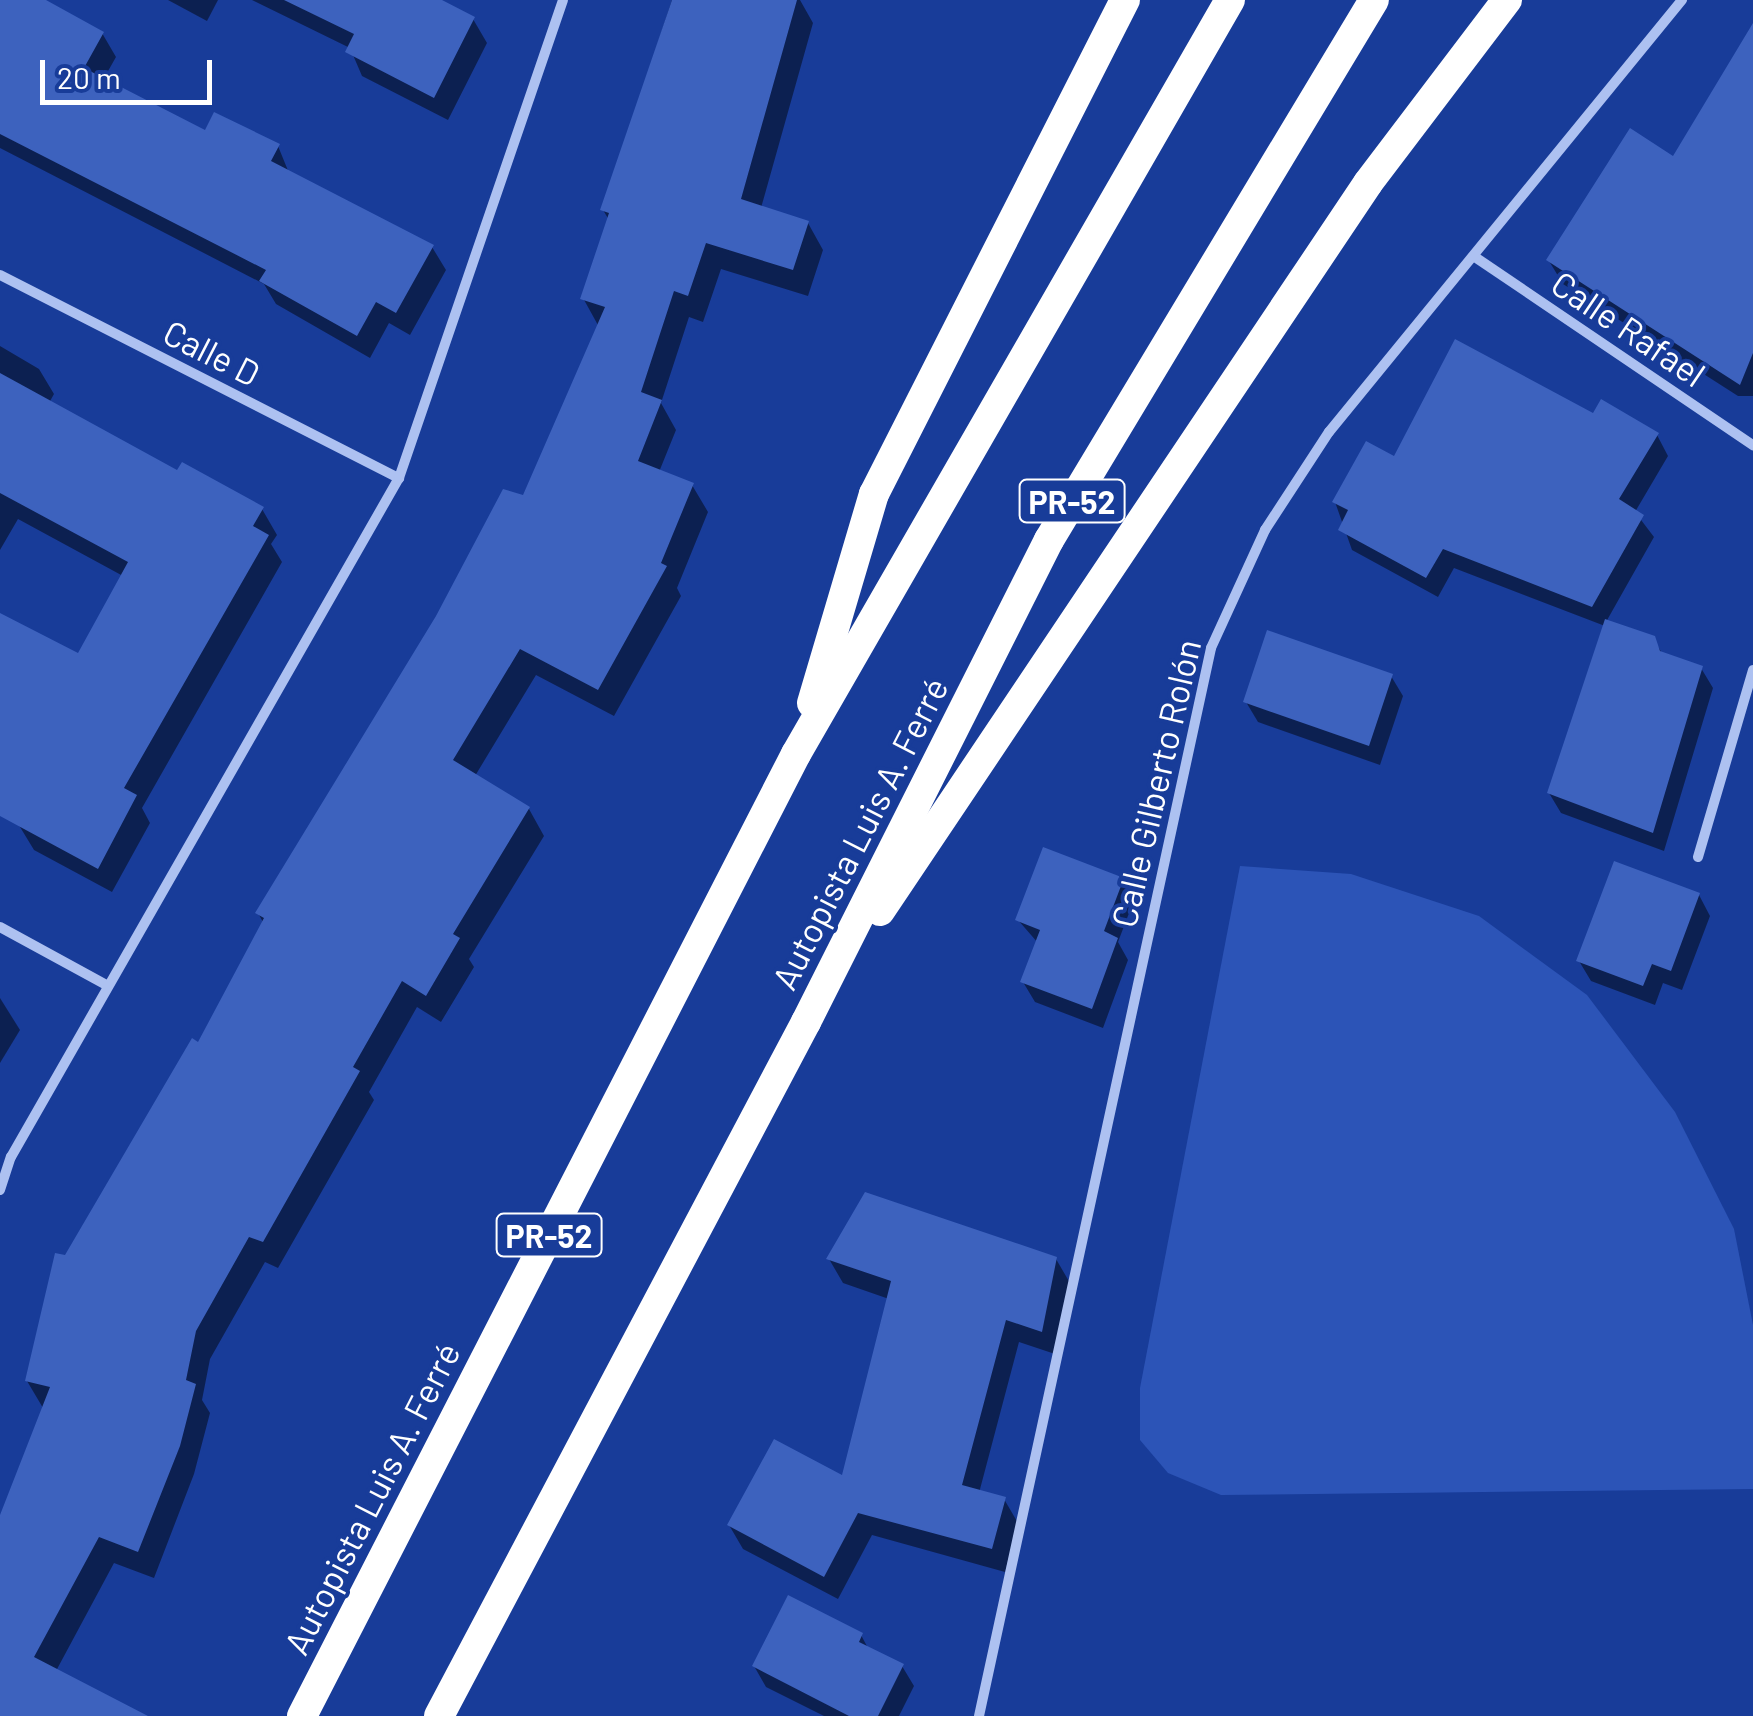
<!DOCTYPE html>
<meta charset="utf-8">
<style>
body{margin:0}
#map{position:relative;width:1753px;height:1716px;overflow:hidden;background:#183c99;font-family:Barlow,sans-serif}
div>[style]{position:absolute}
.green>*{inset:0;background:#2c54b7}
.shadow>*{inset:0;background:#0007}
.building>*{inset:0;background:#3d62be}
.street>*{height:10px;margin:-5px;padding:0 5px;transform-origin:5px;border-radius:5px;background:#adc1f1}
.highway>*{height:30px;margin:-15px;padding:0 15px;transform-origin:15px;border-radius:15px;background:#fff}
span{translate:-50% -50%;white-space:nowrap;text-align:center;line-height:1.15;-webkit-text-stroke:8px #183c99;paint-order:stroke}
.shield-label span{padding:2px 8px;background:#183c99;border:2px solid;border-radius:8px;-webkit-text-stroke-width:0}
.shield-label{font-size:32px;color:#fff;font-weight:700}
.street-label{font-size:35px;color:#fff}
.scale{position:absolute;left:40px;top:60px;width:172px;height:45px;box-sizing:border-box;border:5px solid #fff;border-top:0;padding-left:12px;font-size:30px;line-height:35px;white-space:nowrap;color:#fff;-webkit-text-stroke:8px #183c99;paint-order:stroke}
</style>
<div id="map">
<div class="green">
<div style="clip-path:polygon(1240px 866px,1351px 874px,1479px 916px,1587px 995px,1675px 1112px,1734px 1229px,1753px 1325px,1753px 1489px,1221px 1495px,1168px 1473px,1140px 1440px,1140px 1388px)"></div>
</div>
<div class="shadow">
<div style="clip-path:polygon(0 0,41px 0,102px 33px,116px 57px,103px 80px,206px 134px,278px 146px,289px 173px,432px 247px,446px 270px,410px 335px,389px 323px,370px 358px,276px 304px,264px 284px,0 148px)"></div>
<div style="clip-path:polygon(168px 0,218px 0,207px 21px)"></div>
<div style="clip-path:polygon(252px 0,436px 0,473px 19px,487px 43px,448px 120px,362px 76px,350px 48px)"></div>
<div style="clip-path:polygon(672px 0,800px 0,813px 23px,761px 208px,808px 223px,823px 250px,808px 296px,721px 269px,703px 322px,689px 317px,661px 403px,676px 430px,659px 472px,692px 485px,708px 512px,677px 588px,681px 596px,614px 716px,536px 675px,475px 776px,529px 809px,544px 836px,469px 959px,474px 967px,441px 1022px,417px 1007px,369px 1092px,374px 1100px,278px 1268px,265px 1262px,210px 1359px,202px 1400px,210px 1413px,194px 1474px,154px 1578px,114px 1563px,56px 1671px,97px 1716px,0 1716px,0 1518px,43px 1408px,27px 1381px,66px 1258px,199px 1046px,264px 924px,258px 913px,525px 498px,599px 327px,583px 298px,609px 220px,603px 210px)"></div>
<div style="clip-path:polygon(1753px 58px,1753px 396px,1738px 396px,1563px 284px,1549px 261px,1674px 159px)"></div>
<div style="clip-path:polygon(0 346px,39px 369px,54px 394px,49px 403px,178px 473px,262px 509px,277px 535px,271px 544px,282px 562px,142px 808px,150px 823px,112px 892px,34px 850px,0 794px,0 616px,79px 657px,123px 576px,18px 519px,0 550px)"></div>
<div style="clip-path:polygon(1594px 416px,1657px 435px,1668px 456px,1635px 512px,1654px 537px,1606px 622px,1653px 638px,1663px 655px,1701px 668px,1713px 688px,1664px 851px,1561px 813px,1549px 793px,1605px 626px,1454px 568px,1438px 597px,1352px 550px,1335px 502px,1395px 460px)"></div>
<div style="clip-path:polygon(1391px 676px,1403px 696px,1380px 765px,1258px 722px,1246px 702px)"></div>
<div style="clip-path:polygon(1122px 880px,1134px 900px,1118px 942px,1128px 960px,1103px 1028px,1035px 1002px,1023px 982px,1038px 943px,1018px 920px)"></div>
<div style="clip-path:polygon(1699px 895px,1710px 916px,1682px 990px,1663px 983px,1655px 1005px,1591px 981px,1579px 961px)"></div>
<div style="clip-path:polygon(0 998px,20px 1030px,0 1063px)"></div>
<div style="clip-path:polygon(829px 1259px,1056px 1259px,1070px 1283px,1055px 1354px,1019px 1342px,979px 1493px,1004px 1499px,1018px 1523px,1005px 1572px,872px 1535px,838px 1599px,743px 1549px,729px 1525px,843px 1479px,889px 1299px,843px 1283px)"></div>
<div style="clip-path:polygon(861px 1635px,869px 1650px,902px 1666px,914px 1686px,899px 1716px,824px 1716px,766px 1687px,754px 1666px)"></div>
</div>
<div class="building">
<div style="clip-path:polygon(0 0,46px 0,104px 32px,84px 68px,205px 130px,214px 112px,280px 144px,271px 161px,434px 245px,396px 313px,376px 302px,357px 336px,259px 281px,266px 270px,0 134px)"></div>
<div style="clip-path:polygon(284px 0,442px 0,475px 17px,434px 98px,345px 52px,354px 34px)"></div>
<div style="clip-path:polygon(672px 0,797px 0,741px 199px,809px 221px,793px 270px,706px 243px,688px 296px,674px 291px,641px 392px,662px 400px,638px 461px,694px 483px,661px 563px,667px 566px,598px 690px,520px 649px,453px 760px,530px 807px,453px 934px,460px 938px,426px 996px,402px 981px,353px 1067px,360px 1071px,263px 1242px,249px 1237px,196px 1331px,186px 1380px,196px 1384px,180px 1446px,138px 1552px,99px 1537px,34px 1657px,148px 1716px,0 1716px,0 1515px,50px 1387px,25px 1381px,55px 1253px,65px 1255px,192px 1038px,198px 1042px,264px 918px,255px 913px,436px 616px,503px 489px,523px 495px,605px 307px,580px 299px,609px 213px,600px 210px)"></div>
<div style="clip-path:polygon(1753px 23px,1753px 353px,1740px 385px,1546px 260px,1630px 128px,1673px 156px)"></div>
<div style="clip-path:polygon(1455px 339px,1593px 413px,1601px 399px,1659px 433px,1619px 499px,1644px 515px,1592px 607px,1443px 549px,1426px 578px,1338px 530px,1348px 510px,1332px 502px,1366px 441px,1394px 456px)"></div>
<div style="clip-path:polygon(0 373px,177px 470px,182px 462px,264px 507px,253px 526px,269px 535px,124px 788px,137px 795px,98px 869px,0 816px,0 613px,78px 653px,128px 562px,0 493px)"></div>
<div style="clip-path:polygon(1605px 619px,1655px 636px,1660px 651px,1703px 666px,1653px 833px,1547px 793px)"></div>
<div style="clip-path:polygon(1267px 630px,1393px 674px,1369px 746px,1243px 702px)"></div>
<div style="clip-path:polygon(1043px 847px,1124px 878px,1104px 931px,1118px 938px,1092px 1009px,1020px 982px,1040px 930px,1015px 920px)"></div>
<div style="clip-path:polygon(1614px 861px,1700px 893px,1671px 971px,1652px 964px,1643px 986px,1576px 961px)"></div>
<div style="clip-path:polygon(865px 1192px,1057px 1257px,1042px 1332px,1006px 1320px,962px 1485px,1006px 1497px,992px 1549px,858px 1513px,824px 1577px,727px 1525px,774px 1439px,842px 1475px,891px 1281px,826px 1259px)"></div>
<div style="clip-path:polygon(788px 1595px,863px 1633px,859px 1642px,904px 1664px,878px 1716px,849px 1716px,752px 1666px)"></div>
</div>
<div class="street">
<div style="left:1475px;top:257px;width:336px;rotate:34.1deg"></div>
<div style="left:0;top:275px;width:448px;rotate:27deg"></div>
<div style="left:1698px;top:857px;width:195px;rotate:-73.6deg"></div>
<div style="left:0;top:927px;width:123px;rotate:28.6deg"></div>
<div style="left:0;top:1190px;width:35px;rotate:-72deg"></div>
<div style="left:11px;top:1157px;width:782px;rotate:-60.26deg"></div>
<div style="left:399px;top:478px;width:505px;rotate:-71.06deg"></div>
<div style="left:979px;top:1716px;width:1093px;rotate:-77.74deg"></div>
<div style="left:1211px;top:648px;width:130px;rotate:-65.4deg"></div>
<div style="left:1265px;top:530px;width:117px;rotate:-56.9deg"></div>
<div style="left:1329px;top:432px;width:558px;rotate:-50.75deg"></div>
</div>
<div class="highway">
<div style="left:812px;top:703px;width:218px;rotate:-73.5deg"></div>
<div style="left:874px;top:494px;width:554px;rotate:-63.07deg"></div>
<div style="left:880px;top:911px;width:876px;rotate:-56.16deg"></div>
<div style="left:1368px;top:183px;width:230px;rotate:-52.8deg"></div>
<div style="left:302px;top:1716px;width:1081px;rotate:-62.82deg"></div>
<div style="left:796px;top:754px;width:870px;rotate:-60.08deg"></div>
<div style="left:439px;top:1716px;width:785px;rotate:-62.13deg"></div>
<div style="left:806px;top:1022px;width:540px;rotate:-63.25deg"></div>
<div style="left:1049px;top:540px;width:630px;rotate:-58.96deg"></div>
</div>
<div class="shield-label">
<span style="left:1072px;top:501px">PR-52</span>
<span style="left:549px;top:1235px">PR-52</span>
</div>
<div class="street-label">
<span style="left:1629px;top:328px;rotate:34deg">Calle Rafael</span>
<span style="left:212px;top:352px;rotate:27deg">Calle D</span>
<span style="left:1155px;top:783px;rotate:-77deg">Calle Gilberto Rolón</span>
<span style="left:859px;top:833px;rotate:-63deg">Autopista Luis A. Ferré</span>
<span style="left:371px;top:1498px;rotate:-63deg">Autopista Luis A. Ferré</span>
</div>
<div class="scale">20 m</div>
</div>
